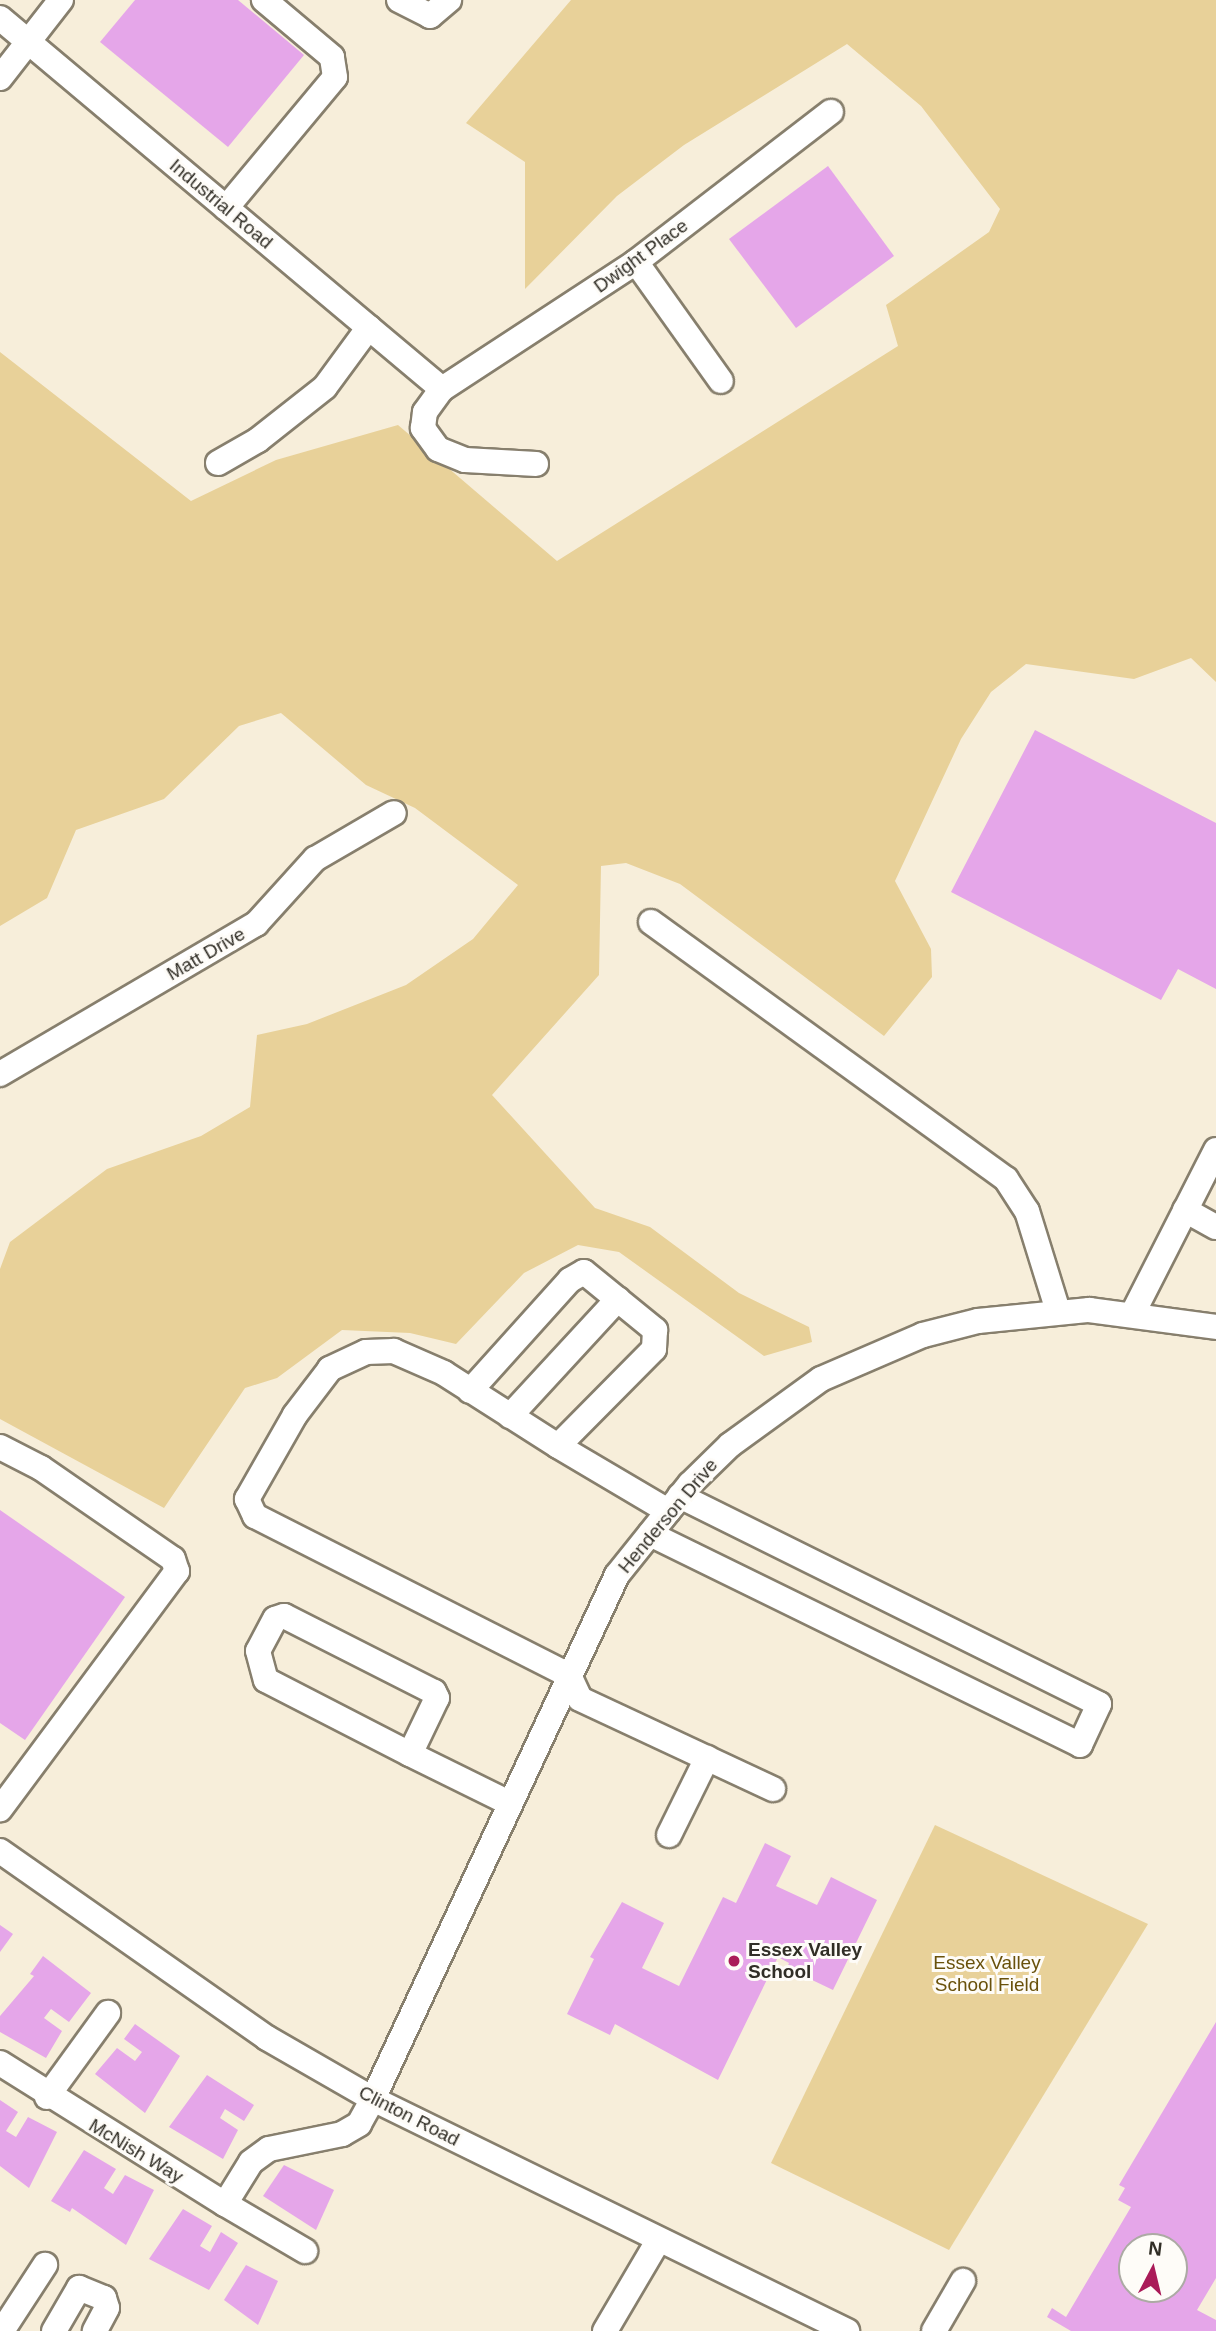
<!DOCTYPE html>
<style>
body{margin:0}
#map{position:relative;width:1216px;height:2331px;overflow:hidden;background:#f7eeda;font-family:Helvetica,sans-serif}
div>[style]{position:absolute}
.green>*{inset:0;background:#e8d199}
.building>*{inset:0;background:#e5a6e9}
.roads{filter:drop-shadow(2px 0 #877f6d) drop-shadow(-2px 0 #877f6d) drop-shadow(0 2px #877f6d) drop-shadow(0 -2px #877f6d)}
.minor>*{height:24px;margin:-12px;padding:0 12px;transform-origin:12px;border-radius:12px;background:#fff}
.dots>*{width:19px;height:19px;translate:-50% -50%;box-sizing:border-box;border:4px solid #fefcf8;border-radius:50%}
span{translate:-50% -50%;white-space:nowrap;text-align:center;line-height:1.15;-webkit-text-stroke:6px #fefcf8;paint-order:stroke}
.street-label{font-size:19px;color:#312e26}
.poi-label{font-size:19px;color:#312e26;font-weight:700}
.left{translate:0 -50%;text-align:left}
.park-label{font-size:19px;color:#69510b}
.north{position:absolute;left:1118px;top:2233px;width:70px;height:70px;box-sizing:border-box;background:#fefcf8;border:2px solid #acaaa4;border-radius:50%;rotate:7deg;font-size:19px;font-weight:700;line-height:28px;text-align:center;color:#312e26}
.north::after{content:'';display:block;margin:auto;width:24px;height:32px;background:#aa1b59;clip-path:polygon(50% 0,100% 100%,50% 72%,0 100%)}
</style>
<div id="map">
<div class="green">
<div style="clip-path:polygon(571px 0,1216px 0,1216px 682px,1191px 658px,1134px 679px,1026px 664px,991px 692px,961px 739px,895px 881px,931px 949px,932px 977px,884px 1036px,680px 884px,626px 863px,601px 866px,599px 975px,492px 1095px,595px 1208px,650px 1227px,739px 1293px,809px 1327px,812px 1342px,764px 1356px,619px 1252px,578px 1245px,524px 1273px,456px 1344px,410px 1333px,342px 1330px,277px 1378px,245px 1388px,164px 1508px,0 1419px,0 1269px,10px 1242px,107px 1169px,201px 1136px,250px 1107px,257px 1035px,307px 1024px,406px 985px,473px 939px,518px 885px,415px 808px,366px 785px,281px 713px,239px 726px,164px 799px,76px 830px,47px 898px,0 926px,0 352px,191px 501px,276px 460px,398px 425px,557px 561px,898px 346px,886px 305px,989px 232px,1000px 209px,921px 106px,847px 44px,684px 145px,617px 196px,525px 289px,525px 162px,466px 123px)"></div>
<div style="clip-path:polygon(935px 1825px,1148px 1924px,949px 2250px,771px 2163px)"></div>
</div>
<div class="building">
<div style="clip-path:polygon(135px 0,238px 0,304px 55px,228px 147px,100px 42px)"></div>
<div style="clip-path:polygon(828px 166px,894px 256px,796px 328px,729px 239px)"></div>
<div style="clip-path:polygon(1035px 730px,1216px 823px,1216px 989px,1178px 969px,1161px 1000px,951px 892px)"></div>
<div style="clip-path:polygon(0 1510px,125px 1597px,25px 1740px,0 1723px)"></div>
<div style="clip-path:polygon(765px 1843px,791px 1856px,776px 1886px,817px 1905px,831px 1877px,877px 1900px,833px 1990px,787px 1968px,789px 1963px,778px 1957px,718px 2080px,615px 2024px,610px 2035px,567px 2014px,594px 1959px,590px 1957px,622px 1902px,664px 1923px,642px 1968px,679px 1986px,723px 1897px,736px 1903px)"></div>
<div style="clip-path:polygon(0 1925px,13px 1934px,0 1952px)"></div>
<div style="clip-path:polygon(43px 1956px,91px 1993px,69px 2022px,51px 2009px,44px 2018px,62px 2031px,46px 2058px,0 2032px,0 2016px,34px 1976px,30px 1974px)"></div>
<div style="clip-path:polygon(evenodd,1216px 2022px,1216px 2278px,1197px 2310px,1216px 2320px,1216px 2331px,1071px 2331px,1047px 2317px,1052px 2308px,1066px 2317px,1131px 2207px,1118px 2200px,1125px 2188px,1119px 2185px,1216px 2022px,1132px 2247px,1174px 2247px,1174px 2289px,1132px 2289px,1132px 2247px)"></div>
<div style="clip-path:polygon(135px 2024px,180px 2056px,145px 2113px,95px 2074px,117px 2048px,135px 2061px,142px 2052px,124px 2039px)"></div>
<div style="clip-path:polygon(207px 2075px,254px 2105px,244px 2121px,225px 2109px,220px 2118px,238px 2130px,223px 2159px,169px 2127px)"></div>
<div style="clip-path:polygon(0 2100px,18px 2112px,6px 2131px,16px 2137px,28px 2117px,57px 2132px,29px 2188px,0 2166px)"></div>
<div style="clip-path:polygon(84px 2150px,116px 2169px,104px 2188px,113px 2194px,125px 2175px,154px 2190px,126px 2245px,72px 2208px,70px 2212px,51px 2201px)"></div>
<div style="clip-path:polygon(284px 2165px,334px 2190px,316px 2230px,263px 2196px)"></div>
<div style="clip-path:polygon(183px 2209px,212px 2226px,200px 2246px,210px 2252px,221px 2232px,238px 2243px,209px 2290px,149px 2259px)"></div>
<div style="clip-path:polygon(246px 2265px,278px 2281px,258px 2325px,224px 2300px)"></div>
</div>
<div class="roads">
<div class="minor">
<div style="left:399px;top:0;width:35px;rotate:27deg"></div>
<div style="left:430px;top:16px;width:25px;rotate:-40deg"></div>
<div style="left:0;top:18px;width:577px;rotate:40.01deg"></div>
<div style="left:0;top:78px;width:99px;rotate:-52deg"></div>
<div style="left:226px;top:208px;width:170px;rotate:-50.2deg"></div>
<div style="left:335px;top:77px;width:20px;rotate:-99deg"></div>
<div style="left:332px;top:57px;width:89px;rotate:-140deg"></div>
<div style="left:636px;top:262px;width:146px;rotate:54.5deg"></div>
<div style="left:218px;top:463px;width:46px;rotate:-29.9deg"></div>
<div style="left:258px;top:440px;width:85px;rotate:-38.3deg"></div>
<div style="left:325px;top:387px;width:74px;rotate:-53.7deg"></div>
<div style="left:536px;top:464px;width:71px;rotate:-176.8deg"></div>
<div style="left:465px;top:460px;width:29px;rotate:-158deg"></div>
<div style="left:438px;top:449px;width:26px;rotate:-126deg"></div>
<div style="left:423px;top:428px;width:16px;rotate:-83deg"></div>
<div style="left:425px;top:412px;width:29px;rotate:-54deg"></div>
<div style="left:442px;top:389px;width:232px;rotate:-33.2deg"></div>
<div style="left:636px;top:262px;width:246px;rotate:-37.6deg"></div>
<div style="left:651px;top:922px;width:438px;rotate:35.9deg"></div>
<div style="left:1006px;top:1179px;width:38px;rotate:57deg"></div>
<div style="left:1027px;top:1211px;width:105px;rotate:72.8deg"></div>
<div style="left:0;top:1074px;width:297px;rotate:-30.4deg"></div>
<div style="left:256px;top:924px;width:88px;rotate:-47.8deg"></div>
<div style="left:315px;top:859px;width:91px;rotate:-30.2deg"></div>
<div style="left:1185px;top:1210px;width:35px;rotate:29deg"></div>
<div style="left:1133px;top:1313px;width:183px;rotate:-63deg"></div>
<div style="left:470px;top:1391px;width:149px;rotate:-48deg"></div>
<div style="left:570px;top:1280px;width:16px;rotate:-30deg"></div>
<div style="left:584px;top:1272px;width:92px;rotate:39.2deg"></div>
<div style="left:655px;top:1330px;width:19px;rotate:93deg"></div>
<div style="left:654px;top:1349px;width:136px;rotate:134.7deg"></div>
<div style="left:558px;top:1446px;width:128px;rotate:30.6deg"></div>
<div style="left:510px;top:1416px;width:159px;rotate:-47.3deg"></div>
<div style="left:558px;top:1446px;width:135px;rotate:-147.4deg"></div>
<div style="left:444px;top:1373px;width:55px;rotate:-156.3deg"></div>
<div style="left:394px;top:1351px;width:28px;rotate:178deg"></div>
<div style="left:366px;top:1352px;width:40px;rotate:155deg"></div>
<div style="left:330px;top:1369px;width:58px;rotate:127.3deg"></div>
<div style="left:295px;top:1415px;width:97px;rotate:119.7deg"></div>
<div style="left:247px;top:1499px;width:19px;rotate:65deg"></div>
<div style="left:255px;top:1516px;width:352px;rotate:26.9deg"></div>
<div style="left:569px;top:1675px;width:26px;rotate:65deg"></div>
<div style="left:580px;top:1699px;width:213px;rotate:25deg"></div>
<div style="left:0;top:1447px;width:46px;rotate:27.1deg"></div>
<div style="left:41px;top:1468px;width:160px;rotate:34.6deg"></div>
<div style="left:173px;top:1559px;width:13px;rotate:72deg"></div>
<div style="left:177px;top:1571px;width:297px;rotate:126.6deg"></div>
<div style="left:650px;top:1534px;width:479px;rotate:26.1deg"></div>
<div style="left:1080px;top:1745px;width:45px;rotate:-65.1deg"></div>
<div style="left:1099px;top:1704px;width:468px;rotate:-153.6deg"></div>
<div style="left:410px;top:1754px;width:62px;rotate:-64.3deg"></div>
<div style="left:437px;top:1698px;width:7px;rotate:-117deg"></div>
<div style="left:434px;top:1692px;width:168px;rotate:-153.1deg"></div>
<div style="left:284px;top:1616px;width:9px;rotate:162deg"></div>
<div style="left:275px;top:1619px;width:36px;rotate:118deg"></div>
<div style="left:258px;top:1651px;width:30px;rotate:75deg"></div>
<div style="left:266px;top:1680px;width:162px;rotate:27.2deg"></div>
<div style="left:410px;top:1754px;width:110px;rotate:26.3deg"></div>
<div style="left:669px;top:1835px;width:86px;rotate:-63.7deg"></div>
<div style="left:0;top:1851px;width:326px;rotate:35deg"></div>
<div style="left:267px;top:2038px;width:122px;rotate:29.9deg"></div>
<div style="left:373px;top:2099px;width:528px;rotate:26.08deg"></div>
<div style="left:0;top:2063px;width:266px;rotate:32.1deg"></div>
<div style="left:225px;top:2204px;width:49px;rotate:-58.2deg"></div>
<div style="left:251px;top:2162px;width:22px;rotate:-36deg"></div>
<div style="left:269px;top:2149px;width:75px;rotate:-11.6deg"></div>
<div style="left:342px;top:2134px;width:20px;rotate:-30deg"></div>
<div style="left:359px;top:2124px;width:29px;rotate:-61deg"></div>
<div style="left:373px;top:2099px;width:578px;rotate:-65.03deg"></div>
<div style="left:617px;top:1575px;width:117px;rotate:-51.3deg"></div>
<div style="left:690px;top:1484px;width:56px;rotate:-44.3deg"></div>
<div style="left:730px;top:1445px;width:112px;rotate:-36deg"></div>
<div style="left:821px;top:1379px;width:111px;rotate:-23.3deg"></div>
<div style="left:923px;top:1335px;width:57px;rotate:-14.3deg"></div>
<div style="left:978px;top:1321px;width:112px;rotate:-5.7deg"></div>
<div style="left:1089px;top:1310px;width:128px;rotate:7.6deg"></div>
<div style="left:47px;top:2097px;width:104px;rotate:-54deg"></div>
<div style="left:225px;top:2204px;width:93px;rotate:30.4deg"></div>
<div style="left:2px;top:2331px;width:79px;rotate:-56.9deg"></div>
<div style="left:54px;top:2331px;width:50px;rotate:-59.8deg"></div>
<div style="left:79px;top:2288px;width:27px;rotate:22deg"></div>
<div style="left:104px;top:2298px;width:10px;rotate:73deg"></div>
<div style="left:107px;top:2308px;width:26px;rotate:118deg"></div>
<div style="left:605px;top:2331px;width:104px;rotate:-59.5deg"></div>
<div style="left:934px;top:2331px;width:58px;rotate:-59.9deg"></div>
</div>
</div>
<div class="dots">
<div style="left:734px;top:1961px;background:#aa1b59"></div>
</div>
<div class="street-label">
<span style="left:221px;top:204px;rotate:40deg">Industrial Road</span>
<span style="left:641px;top:256px;rotate:-36deg">Dwight Place</span>
<span style="left:206px;top:954px;rotate:-30deg">Matt Drive</span>
<span style="left:668px;top:1516px;rotate:-50deg">Henderson Drive</span>
<span style="left:409px;top:2116px;rotate:27deg">Clinton Road</span>
<span style="left:136px;top:2151px;rotate:31deg">McNish Way</span>
</div>
<div class="poi-label">
<span class="left" style="left:748px;top:1961px">Essex Valley<br>School</span>
</div>
<div class="park-label">
<span style="left:987px;top:1974px">Essex Valley<br>School Field</span>
</div>
<div class="north">N</div>
</div>
